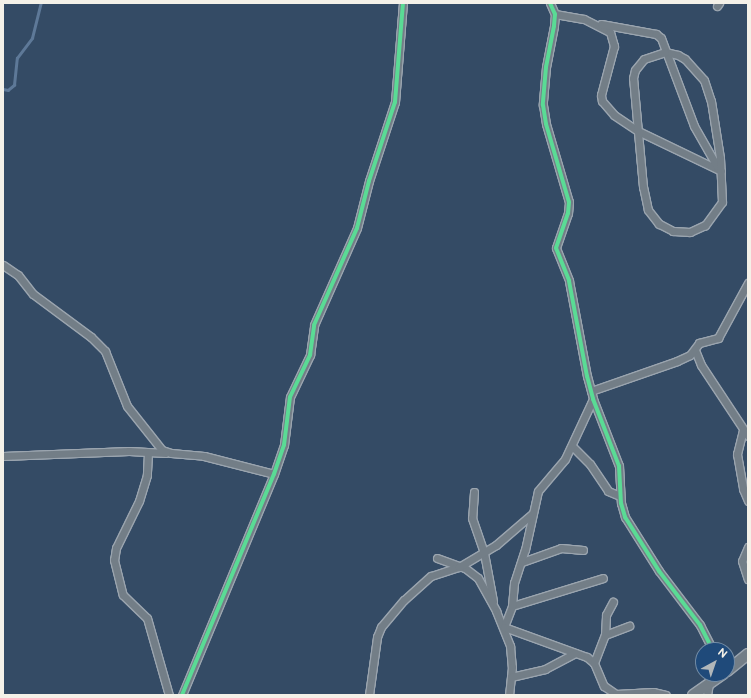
<!DOCTYPE html>
<style>
body{margin:0}
#map{position:relative;width:751px;height:698px;overflow:hidden;background:#344b65;font-family:"Balsamiq Sans",sans-serif}
div>[style]{position:absolute}
.stream>*{height:2.5px;margin:-1.25px;padding:0 1.25px;transform-origin:1.25px;border-radius:1.25px;background:#5e7998}
.roads{filter:drop-shadow(1px 0 #9ba5af) drop-shadow(-1px 0 #9ba5af) drop-shadow(0 1px #9ba5af) drop-shadow(0 -1px #9ba5af)}
.street>*{height:7px;margin:-3.5px;padding:0 3.5px;transform-origin:3.5px;border-radius:3.5px;background:#737e87}
.secondary>*{height:10px;margin:-5px;padding:0 5px;transform-origin:5px;border-radius:5px;background:#737e87}
.cycleway>*{height:4px;margin:-2px;padding:0 2px;transform-origin:2px;border-radius:2px;background:#5adb95}
span{translate:-50% -50%;white-space:nowrap;text-align:center;line-height:1.15;-webkit-text-stroke:3px #1f4a7a;paint-order:stroke}
.frame{position:absolute;inset:0;border:4px solid #f4f1e8;pointer-events:none}
.north{position:absolute;left:695px;top:642px;width:40px;height:40px;box-sizing:border-box;background:#1f4a7a;border:1px solid #748da6;border-radius:50%;rotate:40deg;font-size:11px;font-weight:700;line-height:16px;text-align:center;color:#f4f1e8}
.north::after{content:'';display:block;margin:auto;width:14px;height:18px;background:#b1b7ba;clip-path:polygon(50% 0,100% 100%,50% 72%,0 100%)}
</style>
<div id="map">
<div class="stream">
<div style="left:3px;top:89px;width:5px;rotate:11deg"></div>
<div style="left:8px;top:90px;width:8px;rotate:-40deg"></div>
<div style="left:14px;top:85px;width:27px;rotate:-84deg"></div>
<div style="left:17px;top:58px;width:25px;rotate:-53deg"></div>
<div style="left:32px;top:38px;width:36px;rotate:-76deg"></div>
</div>
<div class="roads">
<div class="street">
<div style="left:550px;top:3px;width:12px;rotate:66deg"></div>
<div style="left:555px;top:14px;width:12px;rotate:95deg"></div>
<div style="left:554px;top:26px;width:42px;rotate:101deg"></div>
<div style="left:546px;top:67px;width:38px;rotate:95deg"></div>
<div style="left:543px;top:105px;width:19px;rotate:81deg"></div>
<div style="left:546px;top:124px;width:81px;rotate:73.6deg"></div>
<div style="left:569px;top:202px;width:11px;rotate:95deg"></div>
<div style="left:568px;top:213px;width:37px;rotate:109deg"></div>
<div style="left:556px;top:248px;width:35px;rotate:68deg"></div>
<div style="left:569px;top:281px;width:97px;rotate:79.3deg"></div>
<div style="left:587px;top:376px;width:24px;rotate:75deg"></div>
<div style="left:593px;top:399px;width:72px;rotate:68.8deg"></div>
<div style="left:619px;top:466px;width:37px;rotate:87deg"></div>
<div style="left:621px;top:503px;width:15px;rotate:74deg"></div>
<div style="left:625px;top:517px;width:64px;rotate:57.8deg"></div>
<div style="left:659px;top:571px;width:68px;rotate:52.8deg"></div>
<div style="left:700px;top:625px;width:28px;rotate:63deg"></div>
<div style="left:717px;top:6px;width:4px;rotate:-56deg"></div>
<div style="left:555px;top:14px;width:29px;rotate:10deg"></div>
<div style="left:584px;top:19px;width:29px;rotate:27deg"></div>
<div style="left:610px;top:32px;width:15px;rotate:74deg"></div>
<div style="left:614px;top:46px;width:51px;rotate:104.9deg"></div>
<div style="left:601px;top:95px;width:6px;rotate:81deg"></div>
<div style="left:602px;top:101px;width:18px;rotate:49deg"></div>
<div style="left:614px;top:115px;width:29px;rotate:34deg"></div>
<div style="left:638px;top:131px;width:92px;rotate:25.7deg"></div>
<div style="left:601px;top:24px;width:56px;rotate:10.3deg"></div>
<div style="left:656px;top:34px;width:6px;rotate:39deg"></div>
<div style="left:661px;top:38px;width:94px;rotate:69.4deg"></div>
<div style="left:694px;top:126px;width:48px;rotate:60.3deg"></div>
<div style="left:665px;top:52px;width:13px;rotate:13deg"></div>
<div style="left:678px;top:55px;width:8px;rotate:30deg"></div>
<div style="left:685px;top:59px;width:28px;rotate:48deg"></div>
<div style="left:704px;top:80px;width:22px;rotate:72deg"></div>
<div style="left:711px;top:101px;width:58px;rotate:81deg"></div>
<div style="left:720px;top:158px;width:44px;rotate:87.4deg"></div>
<div style="left:722px;top:202px;width:29px;rotate:126deg"></div>
<div style="left:705px;top:225px;width:17px;rotate:155deg"></div>
<div style="left:690px;top:232px;width:17px;rotate:-177deg"></div>
<div style="left:673px;top:231px;width:16px;rotate:-153deg"></div>
<div style="left:659px;top:224px;width:18px;rotate:-128deg"></div>
<div style="left:648px;top:210px;width:24px;rotate:-102deg"></div>
<div style="left:643px;top:187px;width:109px;rotate:-95.2deg"></div>
<div style="left:633px;top:78px;width:8px;rotate:-76deg"></div>
<div style="left:635px;top:70px;width:14px;rotate:-51deg"></div>
<div style="left:644px;top:59px;width:22px;rotate:-18deg"></div>
<div style="left:3px;top:265px;width:18px;rotate:34deg"></div>
<div style="left:18px;top:275px;width:24px;rotate:52deg"></div>
<div style="left:33px;top:294px;width:72px;rotate:36.6deg"></div>
<div style="left:91px;top:337px;width:20px;rotate:45deg"></div>
<div style="left:105px;top:351px;width:59px;rotate:68.2deg"></div>
<div style="left:127px;top:406px;width:56px;rotate:51.5deg"></div>
<div style="left:162px;top:450px;width:9px;rotate:18deg"></div>
<div style="left:171px;top:453px;width:33px;rotate:5deg"></div>
<div style="left:204px;top:456px;width:72px;rotate:14.4deg"></div>
<div style="left:695px;top:350px;width:16px;rotate:68deg"></div>
<div style="left:701px;top:365px;width:85px;rotate:56.5deg"></div>
<div style="left:591px;top:391px;width:91px;rotate:-19.2deg"></div>
<div style="left:677px;top:361px;width:14px;rotate:-25deg"></div>
<div style="left:690px;top:355px;width:15px;rotate:-53deg"></div>
<div style="left:699px;top:343px;width:20px;rotate:-15deg"></div>
<div style="left:718px;top:338px;width:63px;rotate:-61.4deg"></div>
<div style="left:743px;top:430px;width:25px;rotate:104deg"></div>
<div style="left:737px;top:454px;width:36px;rotate:80deg"></div>
<div style="left:743px;top:489px;width:13px;rotate:67deg"></div>
<div style="left:572px;top:446px;width:25px;rotate:45deg"></div>
<div style="left:590px;top:464px;width:32px;rotate:56deg"></div>
<div style="left:608px;top:491px;width:13px;rotate:23deg"></div>
<div style="left:148px;top:453px;width:22px;rotate:93deg"></div>
<div style="left:147px;top:475px;width:27px;rotate:107deg"></div>
<div style="left:139px;top:501px;width:52px;rotate:116.1deg"></div>
<div style="left:116px;top:548px;width:12px;rotate:99deg"></div>
<div style="left:114px;top:560px;width:36px;rotate:76deg"></div>
<div style="left:123px;top:595px;width:33px;rotate:44deg"></div>
<div style="left:147px;top:618px;width:80px;rotate:74.1deg"></div>
<div style="left:3px;top:456px;width:126px;rotate:-2.3deg"></div>
<div style="left:129px;top:451px;width:37px;rotate:3deg"></div>
<div style="left:474px;top:492px;width:26px;rotate:94deg"></div>
<div style="left:472px;top:518px;width:37px;rotate:71deg"></div>
<div style="left:484px;top:553px;width:49px;rotate:79.4deg"></div>
<div style="left:748px;top:547px;width:15px;rotate:113deg"></div>
<div style="left:742px;top:561px;width:19px;rotate:72deg"></div>
<div style="left:437px;top:558px;width:30px;rotate:20deg"></div>
<div style="left:465px;top:568px;width:16px;rotate:38deg"></div>
<div style="left:478px;top:578px;width:38px;rotate:61deg"></div>
<div style="left:496px;top:611px;width:38px;rotate:68deg"></div>
<div style="left:510px;top:646px;width:21px;rotate:85deg"></div>
<div style="left:512px;top:667px;width:28px;rotate:96deg"></div>
<div style="left:522px;top:562px;width:41px;rotate:-19.7deg"></div>
<div style="left:561px;top:548px;width:22px;rotate:5deg"></div>
<div style="left:512px;top:606px;width:95px;rotate:-17.1deg"></div>
<div style="left:504px;top:627px;width:22px;rotate:-69deg"></div>
<div style="left:512px;top:606px;width:23px;rotate:-85deg"></div>
<div style="left:514px;top:583px;width:35px;rotate:-72deg"></div>
<div style="left:525px;top:550px;width:60px;rotate:-77.6deg"></div>
<div style="left:538px;top:491px;width:42px;rotate:-49.8deg"></div>
<div style="left:565px;top:459px;width:66px;rotate:-65deg"></div>
<div style="left:504px;top:627px;width:88px;rotate:19.9deg"></div>
<div style="left:587px;top:657px;width:9px;rotate:41deg"></div>
<div style="left:594px;top:663px;width:25px;rotate:67deg"></div>
<div style="left:604px;top:686px;width:14px;rotate:34deg"></div>
<div style="left:616px;top:694px;width:37px;rotate:-3deg"></div>
<div style="left:653px;top:692px;width:13px;rotate:13deg"></div>
<div style="left:605px;top:635px;width:26px;rotate:-21deg"></div>
<div style="left:594px;top:663px;width:30px;rotate:-69deg"></div>
<div style="left:605px;top:635px;width:20px;rotate:-87deg"></div>
<div style="left:606px;top:615px;width:15px;rotate:-62deg"></div>
<div style="left:511px;top:677px;width:35px;rotate:-13deg"></div>
<div style="left:545px;top:669px;width:34px;rotate:-28deg"></div>
<div style="left:182px;top:695px;width:239px;rotate:-67.4deg"></div>
<div style="left:274px;top:474px;width:31px;rotate:-71deg"></div>
<div style="left:284px;top:445px;width:48px;rotate:-82.9deg"></div>
<div style="left:290px;top:397px;width:47px;rotate:-64.5deg"></div>
<div style="left:310px;top:355px;width:30px;rotate:-82deg"></div>
<div style="left:314px;top:325px;width:106px;rotate:-66.1deg"></div>
<div style="left:357px;top:228px;width:49px;rotate:-75.7deg"></div>
<div style="left:369px;top:181px;width:83px;rotate:-71.8deg"></div>
<div style="left:395px;top:102px;width:99px;rotate:-85.4deg"></div>
<div style="left:369px;top:695px;width:59px;rotate:-82.1deg"></div>
<div style="left:377px;top:637px;width:11px;rotate:-68deg"></div>
<div style="left:381px;top:627px;width:35px;rotate:-50deg"></div>
<div style="left:404px;top:600px;width:36px;rotate:-42deg"></div>
<div style="left:431px;top:576px;width:29px;rotate:-18deg"></div>
<div style="left:459px;top:567px;width:43px;rotate:-30.7deg"></div>
<div style="left:496px;top:545px;width:48px;rotate:-40.7deg"></div>
<div style="left:707px;top:695px;width:11px;rotate:-80deg"></div>
</div>
<div class="secondary">
<div style="left:727px;top:671px;width:27px;rotate:-39deg"></div>
<div style="left:693px;top:695px;width:37px;rotate:-35deg"></div>
</div>
</div>
<div class="cycleway">
<div style="left:550px;top:3px;width:12px;rotate:66deg"></div>
<div style="left:555px;top:14px;width:12px;rotate:95deg"></div>
<div style="left:554px;top:26px;width:42px;rotate:101deg"></div>
<div style="left:546px;top:67px;width:38px;rotate:95deg"></div>
<div style="left:543px;top:105px;width:19px;rotate:81deg"></div>
<div style="left:546px;top:124px;width:81px;rotate:73.6deg"></div>
<div style="left:569px;top:202px;width:11px;rotate:95deg"></div>
<div style="left:568px;top:213px;width:37px;rotate:109deg"></div>
<div style="left:556px;top:248px;width:35px;rotate:68deg"></div>
<div style="left:569px;top:281px;width:97px;rotate:79.3deg"></div>
<div style="left:587px;top:376px;width:24px;rotate:75deg"></div>
<div style="left:593px;top:399px;width:72px;rotate:68.8deg"></div>
<div style="left:619px;top:466px;width:37px;rotate:87deg"></div>
<div style="left:621px;top:503px;width:15px;rotate:74deg"></div>
<div style="left:625px;top:517px;width:64px;rotate:57.8deg"></div>
<div style="left:659px;top:571px;width:68px;rotate:52.8deg"></div>
<div style="left:700px;top:625px;width:28px;rotate:63deg"></div>
<div style="left:182px;top:695px;width:239px;rotate:-67.4deg"></div>
<div style="left:274px;top:474px;width:31px;rotate:-71deg"></div>
<div style="left:284px;top:445px;width:48px;rotate:-82.9deg"></div>
<div style="left:290px;top:397px;width:47px;rotate:-64.5deg"></div>
<div style="left:310px;top:355px;width:30px;rotate:-82deg"></div>
<div style="left:314px;top:325px;width:106px;rotate:-66.1deg"></div>
<div style="left:357px;top:228px;width:49px;rotate:-75.7deg"></div>
<div style="left:369px;top:181px;width:83px;rotate:-71.8deg"></div>
<div style="left:395px;top:102px;width:99px;rotate:-85.4deg"></div>
</div>
<div class="frame"></div>
<div class="north">N</div>
</div>
